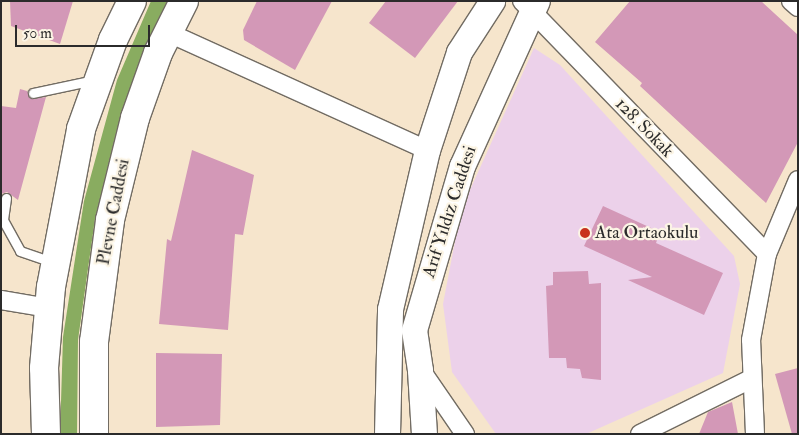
<!DOCTYPE html>
<meta charset="utf-8">
<style>
body{margin:0}
#map{position:relative;width:799px;height:435px;overflow:hidden;background:#f6e5cc;font-family:"IM FELL Double Pica",serif}
div>[style]{position:absolute}
.built>*{inset:0;background:#ecd1ea}
.forest>*{inset:0;background:#89ac60}
.building>*{inset:0;background:#d398b7}
.roads{filter:drop-shadow(1px 0 #726c63) drop-shadow(-1px 0 #726c63) drop-shadow(0 1px #726c63) drop-shadow(0 -1px #726c63)}
.service>*{height:9px;margin:-4.5px;padding:0 4.5px;transform-origin:4.5px;border-radius:4.5px;background:#fff}
.minor>*{height:18px;margin:-9px;padding:0 9px;transform-origin:9px;border-radius:9px;background:#fff}
.secondary>*{height:25px;margin:-12.5px;padding:0 12.5px;transform-origin:12.5px;border-radius:12.5px;background:#fff}
.primary>*{height:28px;margin:-14px;padding:0 14px;transform-origin:14px;border-radius:14px;background:#fff}
.dots>*{width:14px;height:14px;translate:-50% -50%;box-sizing:border-box;border:2px solid #fcf5e5;border-radius:50%}
span{translate:-50% -50%;white-space:nowrap;text-align:center;line-height:1.15;-webkit-text-stroke:4.5px #fcf5e5;paint-order:stroke}
.street-label{font-size:18px;color:#2b2b2b}
.poi-label{font-size:18px;color:#2b2b2b}
.left{translate:0 -50%;text-align:left}
.frame{position:absolute;inset:0;border:2px solid #2b2b2b;pointer-events:none}
.scale{position:absolute;left:15px;top:25px;width:135px;height:22px;box-sizing:border-box;border:2px solid #2b2b2b;border-top:0;padding-left:6px;font-size:15px;line-height:18px;white-space:nowrap;color:#2b2b2b;-webkit-text-stroke:4px #fcf5e5;paint-order:stroke}
</style>
<div id="map">
<div class="built">
<div style="clip-path:polygon(534px 48px,560px 65px,734px 256px,740px 284px,723px 373px,586px 434px,496px 434px,452px 372px,443px 304px,461px 210px)"></div>
</div>
<div class="forest">
<div style="clip-path:polygon(151px 1px,168px 1px,135px 76px,117px 129px,95px 219px,78px 340px,77px 434px,60px 434px,63px 337px,84px 201px,117px 80px)"></div>
</div>
<div class="building">
<div style="clip-path:polygon(10px 1px,73px 1px,60px 44px,11px 26px)"></div>
<div style="clip-path:polygon(257px 1px,332px 1px,295px 70px,244px 40px,243px 30px)"></div>
<div style="clip-path:polygon(386px 1px,458px 1px,415px 58px,369px 23px)"></div>
<div style="clip-path:polygon(630px 1px,761px 1px,798px 35px,798px 142px,766px 203px,640px 86px,642px 83px,595px 42px)"></div>
<div style="clip-path:polygon(20px 89px,27px 91px,32px 99px,46px 97px,18px 200px,7px 192px,1px 194px,1px 106px,16px 108px)"></div>
<div style="clip-path:polygon(192px 150px,254px 175px,243px 235px,235px 234px,228px 330px,159px 324px,167px 239px,171px 241px)"></div>
<div style="clip-path:polygon(603px 206px,660px 232px,656px 243px,723px 273px,704px 315px,628px 280px,652px 277px,584px 246px)"></div>
<div style="clip-path:polygon(588px 271px,589px 284px,601px 283px,601px 380px,582px 378px,580px 369px,567px 368px,566px 358px,549px 358px,546px 286px,553px 285px,553px 272px)"></div>
<div style="clip-path:polygon(156px 353px,222px 354px,220px 425px,156px 427px)"></div>
<div style="clip-path:polygon(798px 368px,798px 434px,792px 434px,775px 374px)"></div>
<div style="clip-path:polygon(732px 402px,738px 434px,699px 434px,708px 412px)"></div>
</div>
<div class="roads">
<div class="service">
<div style="left:33px;top:93px;width:62px;rotate:-12deg"></div>
<div style="left:6px;top:198px;width:22px;rotate:98deg"></div>
<div style="left:3px;top:220px;width:35px;rotate:61deg"></div>
<div style="left:20px;top:251px;width:34px;rotate:19deg"></div>
</div>
<div class="minor">
<div style="left:522px;top:1px;width:352px;rotate:45.9deg"></div>
<div style="left:791px;top:1px;width:9px;rotate:41deg"></div>
<div style="left:169px;top:33px;width:283px;rotate:24.4deg"></div>
<div style="left:1px;top:300px;width:49px;rotate:9.5deg"></div>
<div style="left:421px;top:370px;width:78px;rotate:55.5deg"></div>
<div style="left:640px;top:434px;width:124px;rotate:-26.4deg"></div>
<div style="left:755px;top:434px;width:94px;rotate:-92.4deg"></div>
<div style="left:751px;top:340px;width:87px;rotate:-79.5deg"></div>
<div style="left:767px;top:254px;width:80px;rotate:-67.3deg"></div>
</div>
<div class="secondary">
<div style="left:387px;top:434px;width:125px;rotate:-88.6deg"></div>
<div style="left:390px;top:309px;width:163px;rotate:-76.9deg"></div>
<div style="left:427px;top:150px;width:103px;rotate:-71.9deg"></div>
<div style="left:459px;top:52px;width:61px;rotate:-57.1deg"></div>
<div style="left:424px;top:434px;width:64px;rotate:-93.6deg"></div>
<div style="left:420px;top:370px;width:40px;rotate:-98.5deg"></div>
<div style="left:414px;top:330px;width:171px;rotate:-73.7deg"></div>
<div style="left:462px;top:166px;width:181px;rotate:-65.6deg"></div>
</div>
<div class="primary">
<div style="left:46px;top:434px;width:66px;rotate:-91.7deg"></div>
<div style="left:44px;top:368px;width:81px;rotate:-85.1deg"></div>
<div style="left:51px;top:287px;width:161px;rotate:-79.2deg"></div>
<div style="left:81px;top:129px;width:95px;rotate:-70.2deg"></div>
<div style="left:113px;top:40px;width:43px;rotate:-64deg"></div>
<div style="left:94px;top:434px;width:92px;rotate:-90deg"></div>
<div style="left:94px;top:342px;width:123px;rotate:-82.5deg"></div>
<div style="left:110px;top:220px;width:105px;rotate:-76.2deg"></div>
<div style="left:135px;top:118px;width:69px;rotate:-70.5deg"></div>
<div style="left:158px;top:53px;width:58px;rotate:-63.4deg"></div>
</div>
</div>
<div class="dots">
<div style="left:585px;top:233px;background:#c8321e"></div>
</div>
<div class="street-label">
<span style="left:644px;top:128px;rotate:46deg">128. Sokak</span>
<span style="left:114px;top:212px;rotate:-79deg">Plevne Caddesi</span>
<span style="left:450px;top:212px;rotate:-72deg">Arif Yıldız Caddesi</span>
</div>
<div class="poi-label">
<span class="left" style="left:595px;top:233px">Ata Ortaokulu</span>
</div>
<div class="frame"></div>
<div class="scale">50 m</div>
</div>
